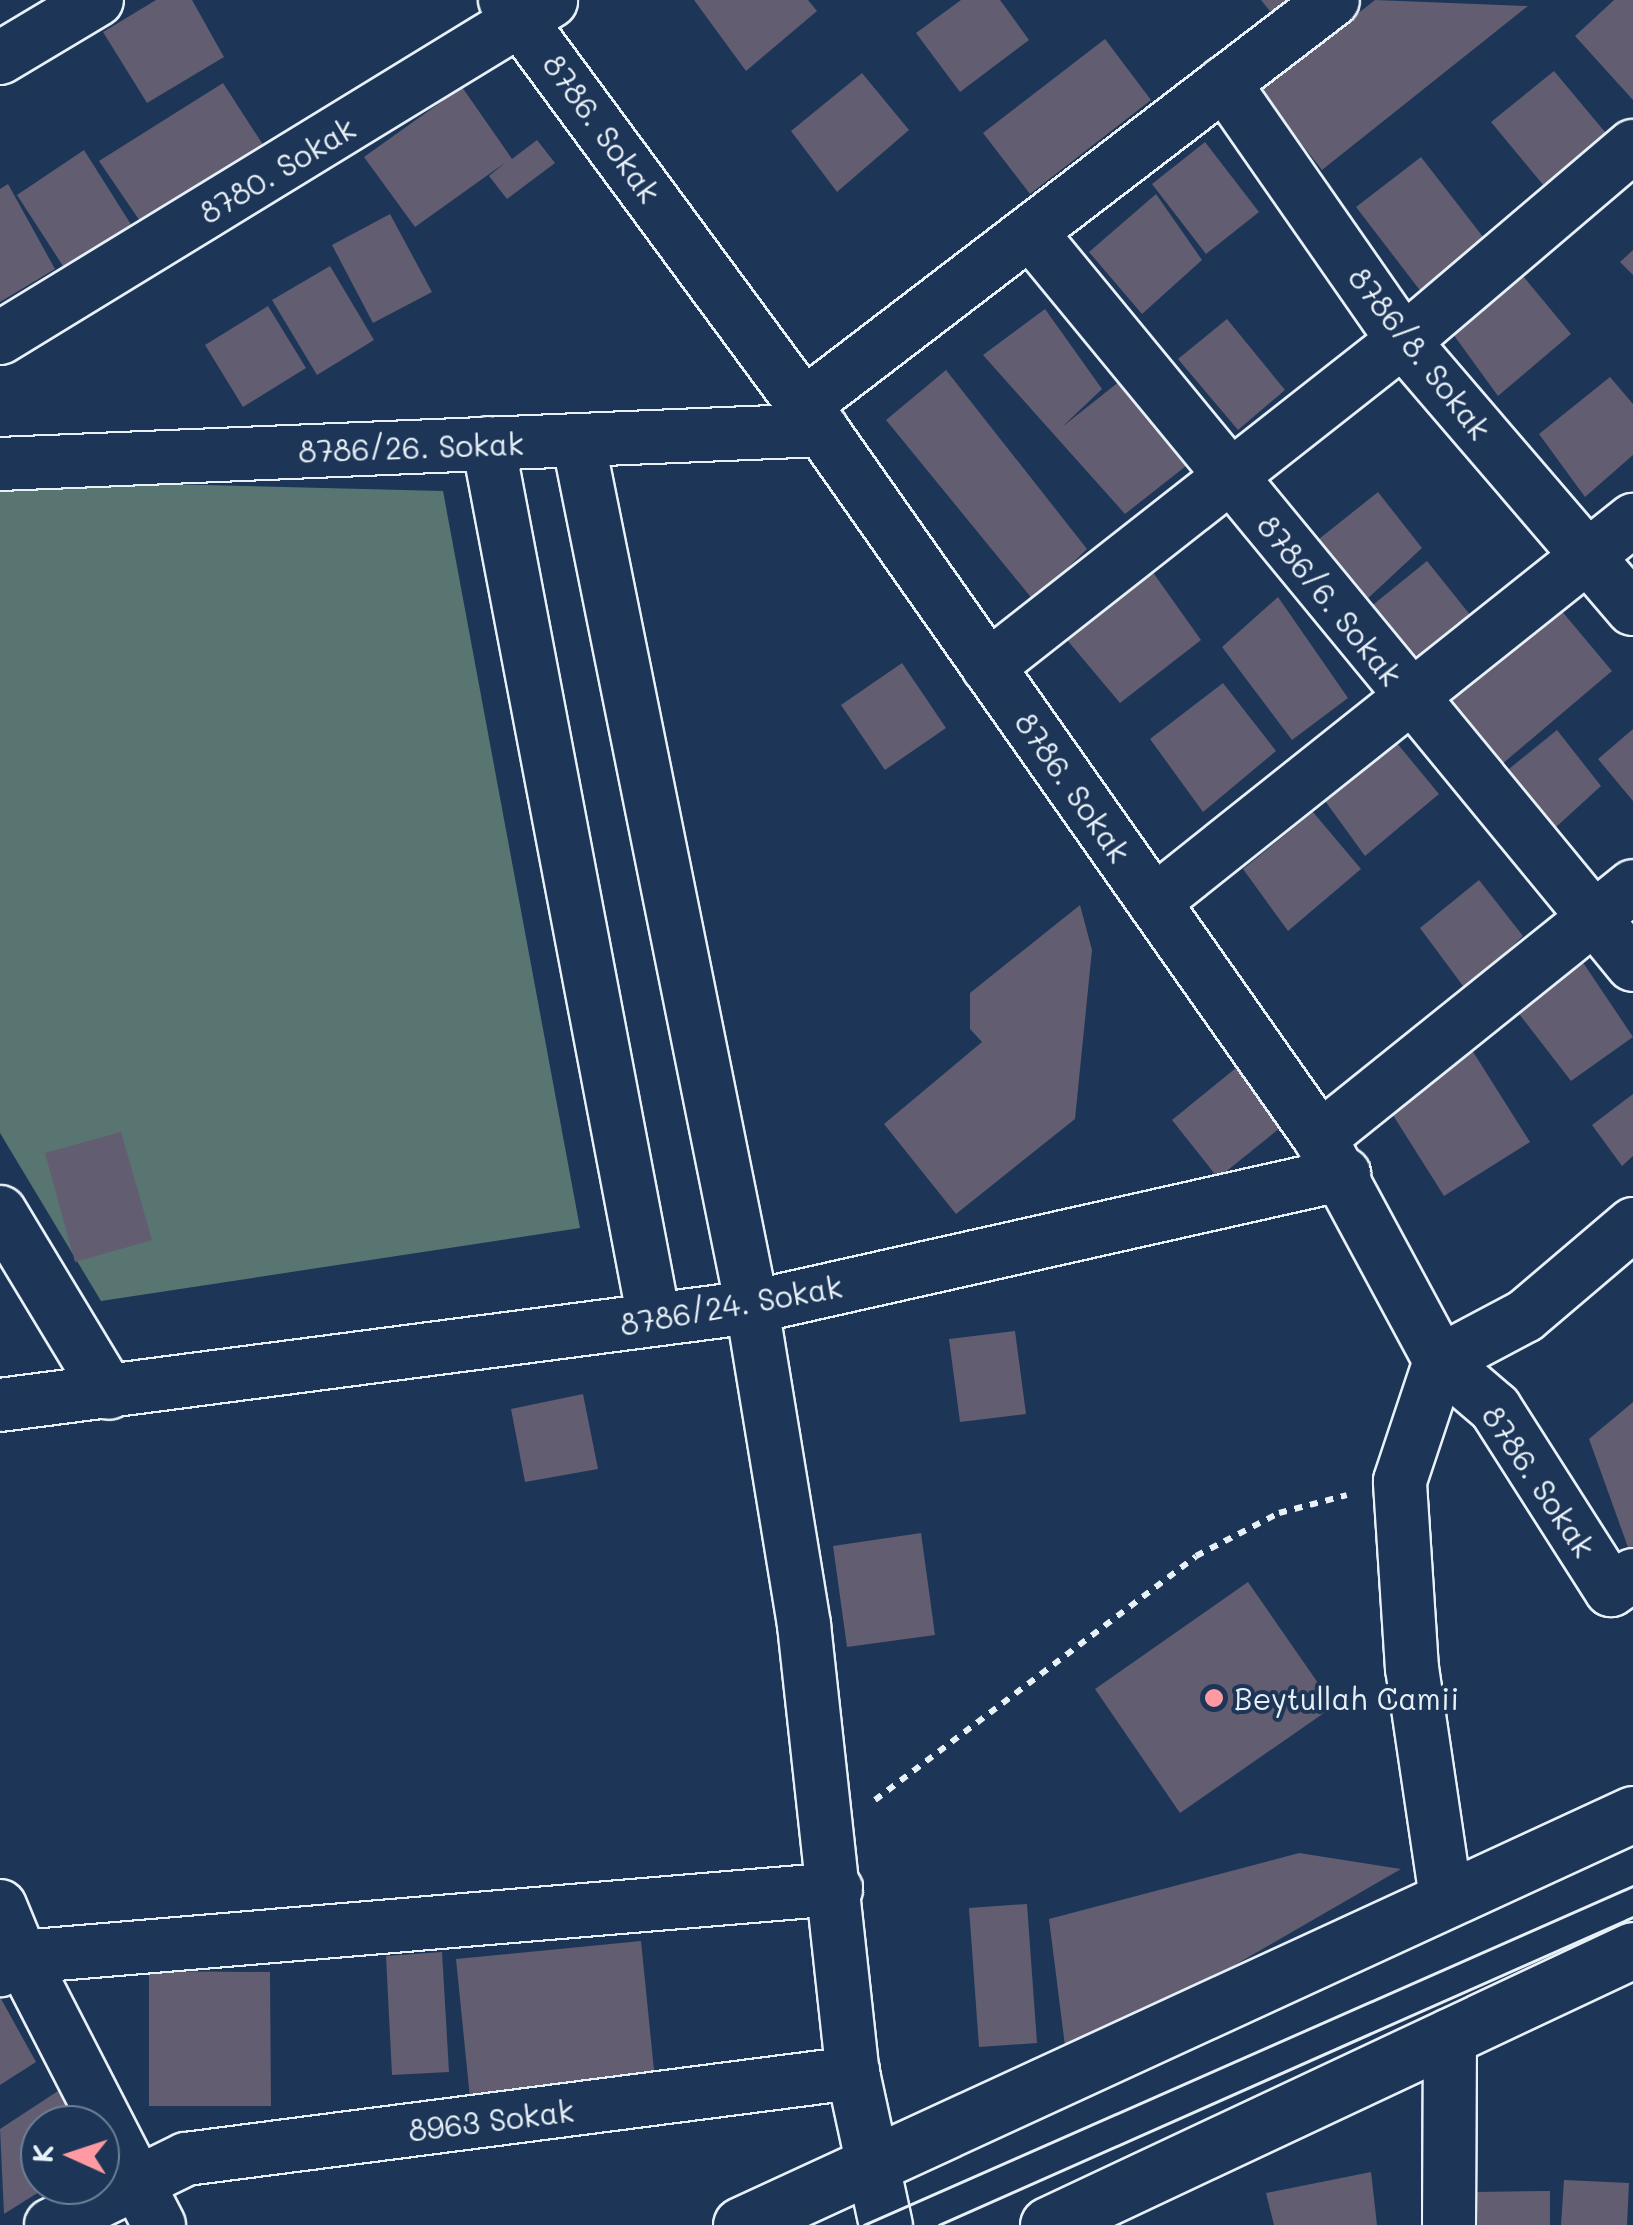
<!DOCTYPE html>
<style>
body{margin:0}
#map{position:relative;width:1633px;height:2225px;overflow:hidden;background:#1d3557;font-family:Mali,sans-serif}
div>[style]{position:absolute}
.green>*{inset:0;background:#587572}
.building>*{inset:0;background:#625d71}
.path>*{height:6px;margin-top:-3px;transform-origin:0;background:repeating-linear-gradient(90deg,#e8f1f8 0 8px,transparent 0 16px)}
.roads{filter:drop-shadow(2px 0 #e8f1f8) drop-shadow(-2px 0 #e8f1f8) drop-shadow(0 2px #e8f1f8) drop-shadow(0 -2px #e8f1f8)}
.street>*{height:52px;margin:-26px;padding:0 26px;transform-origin:26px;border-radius:26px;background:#1d3557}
.secondary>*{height:55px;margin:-27.5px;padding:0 27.5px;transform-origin:27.5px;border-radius:27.5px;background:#1d3557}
.tram>*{height:2.5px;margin:-1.25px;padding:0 1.25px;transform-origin:1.25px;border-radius:1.25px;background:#e8f1f8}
.dots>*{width:28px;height:28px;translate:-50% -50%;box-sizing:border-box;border:5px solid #1d3557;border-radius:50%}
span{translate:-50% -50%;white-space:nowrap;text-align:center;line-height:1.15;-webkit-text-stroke:8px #1d3557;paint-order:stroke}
.street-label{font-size:30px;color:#e8f1f8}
.poi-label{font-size:30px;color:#e8f1f8}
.left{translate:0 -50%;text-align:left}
.north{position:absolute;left:20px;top:2105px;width:100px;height:100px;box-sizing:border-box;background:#1d3557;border:2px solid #6e8097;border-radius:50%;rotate:273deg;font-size:28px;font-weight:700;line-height:40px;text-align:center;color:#e8f1f8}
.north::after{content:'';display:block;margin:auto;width:35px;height:45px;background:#ff9aa2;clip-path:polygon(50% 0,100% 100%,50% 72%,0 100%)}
</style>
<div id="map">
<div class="green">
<div style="clip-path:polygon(0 480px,443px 491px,580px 1228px,101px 1301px,0 1133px)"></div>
</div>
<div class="building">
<div style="clip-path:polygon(156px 0,192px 0,224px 57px,147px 103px,103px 32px)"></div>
<div style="clip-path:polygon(694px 0,808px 0,817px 11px,746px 71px)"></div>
<div style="clip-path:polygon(961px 0,1000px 0,1029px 40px,960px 92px,916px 33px)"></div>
<div style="clip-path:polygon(1261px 0,1292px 0,1273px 15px)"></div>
<div style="clip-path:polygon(1375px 0,1528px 6px,1322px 170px,1260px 91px)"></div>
<div style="clip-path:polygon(1614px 0,1633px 0,1633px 100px,1575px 36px)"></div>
<div style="clip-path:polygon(1105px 39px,1151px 100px,1030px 194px,983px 133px)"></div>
<div style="clip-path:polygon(1554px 71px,1615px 144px,1549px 192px,1491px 122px)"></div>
<div style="clip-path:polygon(862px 73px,909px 130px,837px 192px,791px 131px)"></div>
<div style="clip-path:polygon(223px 83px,269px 154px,144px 227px,99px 161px)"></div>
<div style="clip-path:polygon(462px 87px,512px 159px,537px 140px,555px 163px,507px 199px,489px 176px,506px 162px,415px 227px,364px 157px)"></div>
<div style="clip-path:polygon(1205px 142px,1259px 212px,1206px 254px,1152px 184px)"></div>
<div style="clip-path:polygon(84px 150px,132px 226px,63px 266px,17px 195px)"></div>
<div style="clip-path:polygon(1421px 157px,1487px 242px,1422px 293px,1356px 207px)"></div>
<div style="clip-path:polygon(8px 184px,55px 269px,0 302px,0 189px)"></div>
<div style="clip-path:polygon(1156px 194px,1202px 260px,1142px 314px,1089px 252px)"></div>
<div style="clip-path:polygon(390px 214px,432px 292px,373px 323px,332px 245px)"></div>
<div style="clip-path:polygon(1633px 250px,1633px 275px,1620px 262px)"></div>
<div style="clip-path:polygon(330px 266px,374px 340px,317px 375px,272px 300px)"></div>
<div style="clip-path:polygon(1523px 276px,1571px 334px,1498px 396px,1453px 334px)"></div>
<div style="clip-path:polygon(268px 306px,306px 368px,243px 407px,205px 345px)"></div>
<div style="clip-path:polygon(1045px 309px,1102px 389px,1062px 427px,1120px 381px,1186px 466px,1125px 514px,983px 355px)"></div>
<div style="clip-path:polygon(1227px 319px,1285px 390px,1238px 430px,1178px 359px)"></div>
<div style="clip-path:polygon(946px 370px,1087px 549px,1034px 601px,886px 420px)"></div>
<div style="clip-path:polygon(1610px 377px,1633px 404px,1633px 455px,1585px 497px,1539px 434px)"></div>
<div style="clip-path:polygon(1378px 492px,1422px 548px,1365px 601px,1319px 539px)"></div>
<div style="clip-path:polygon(1427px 561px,1471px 616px,1414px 669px,1369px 608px)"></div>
<div style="clip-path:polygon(1147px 564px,1201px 640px,1120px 703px,1062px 634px)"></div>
<div style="clip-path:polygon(1278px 597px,1348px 698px,1292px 740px,1222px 647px)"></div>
<div style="clip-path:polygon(1555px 603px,1612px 671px,1495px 770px,1438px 702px)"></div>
<div style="clip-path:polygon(902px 663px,946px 728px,885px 770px,841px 705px)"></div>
<div style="clip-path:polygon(1223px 683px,1276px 751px,1203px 812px,1150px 739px)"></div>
<div style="clip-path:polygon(1633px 729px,1633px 801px,1598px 759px)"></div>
<div style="clip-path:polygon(1557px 730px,1601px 786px,1544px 838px,1499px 777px)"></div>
<div style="clip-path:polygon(1391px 736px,1439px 794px,1365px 856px,1320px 794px)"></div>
<div style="clip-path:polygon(1313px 812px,1361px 869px,1288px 931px,1243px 869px)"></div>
<div style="clip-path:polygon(1479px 880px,1523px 936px,1466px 990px,1420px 928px)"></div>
<div style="clip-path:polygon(1080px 905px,1092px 950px,1075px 1119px,956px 1214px,884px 1124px,982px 1042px,970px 1029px,970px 993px)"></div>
<div style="clip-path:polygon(1582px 961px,1633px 1037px,1571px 1081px,1516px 1010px)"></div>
<div style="clip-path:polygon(1465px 1039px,1530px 1142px,1444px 1196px,1379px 1093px)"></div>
<div style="clip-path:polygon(1242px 1063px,1290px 1120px,1218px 1178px,1172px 1120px)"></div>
<div style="clip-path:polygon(1633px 1094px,1633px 1156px,1622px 1166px,1592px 1125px)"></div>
<div style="clip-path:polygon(121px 1132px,152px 1240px,75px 1262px,45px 1153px)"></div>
<div style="clip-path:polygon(1015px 1331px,1026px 1414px,960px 1422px,949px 1339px)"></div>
<div style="clip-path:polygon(583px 1394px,598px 1469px,525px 1482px,511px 1409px)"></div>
<div style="clip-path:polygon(1633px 1402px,1633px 1547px,1629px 1550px,1589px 1439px)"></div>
<div style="clip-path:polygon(921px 1533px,935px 1635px,847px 1647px,833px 1546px)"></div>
<div style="clip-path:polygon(1248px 1582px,1334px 1706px,1180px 1813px,1095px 1689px)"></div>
<div style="clip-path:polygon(1299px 1853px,1401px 1869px,1067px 2062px,1049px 1919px)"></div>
<div style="clip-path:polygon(1027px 1904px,1037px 2043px,979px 2047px,969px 1908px)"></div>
<div style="clip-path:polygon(641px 1941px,655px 2080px,470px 2098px,456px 1959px)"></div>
<div style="clip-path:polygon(442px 1952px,449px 2072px,392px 2075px,386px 1956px)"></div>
<div style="clip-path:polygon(149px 1971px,270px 1972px,271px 2106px,149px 2106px)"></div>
<div style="clip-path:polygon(0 1997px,36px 2062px,0 2085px)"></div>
<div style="clip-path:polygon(58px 2091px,76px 2125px,40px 2125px,40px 2185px,50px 2185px,4px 2214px,0 2129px)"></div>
<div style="clip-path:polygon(1371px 2172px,1377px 2225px,1274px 2225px,1266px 2193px)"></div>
<div style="clip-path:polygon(1564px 2180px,1629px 2183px,1627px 2225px,1561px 2225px)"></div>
<div style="clip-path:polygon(1550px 2191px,1550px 2225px,1474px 2225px,1474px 2192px)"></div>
</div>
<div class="path">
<div style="left:875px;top:1800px;width:403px;rotate:-37.2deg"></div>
<div style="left:1196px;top:1556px;width:93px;rotate:-27.4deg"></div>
<div style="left:1279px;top:1513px;width:70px;rotate:-14.8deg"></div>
</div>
<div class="roads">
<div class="street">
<div style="left:505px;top:0;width:534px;rotate:53.6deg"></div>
<div style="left:822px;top:430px;width:866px;rotate:54.88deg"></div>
<div style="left:1320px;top:1138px;width:253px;rotate:61.7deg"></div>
<div style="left:1440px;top:1361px;width:72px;rotate:40.5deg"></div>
<div style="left:1495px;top:1408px;width:216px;rotate:57.5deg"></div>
<div style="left:1611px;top:1590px;width:27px;rotate:-34deg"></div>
<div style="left:0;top:58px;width:113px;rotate:-30.9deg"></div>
<div style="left:1224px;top:83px;width:314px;rotate:55.2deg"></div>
<div style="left:1403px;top:341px;width:353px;rotate:49.4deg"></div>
<div style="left:1030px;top:232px;width:949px;rotate:50.56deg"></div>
<div style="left:0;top:338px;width:646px;rotate:-31.45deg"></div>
<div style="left:804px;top:405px;width:666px;rotate:-37.44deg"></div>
<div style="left:578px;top:440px;width:884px;rotate:78.65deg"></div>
<div style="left:752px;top:1307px;width:322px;rotate:80.7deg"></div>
<div style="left:804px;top:1625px;width:451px;rotate:83.8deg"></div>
<div style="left:853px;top:2073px;width:156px;rotate:77.8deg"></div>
<div style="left:488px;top:443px;width:892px;rotate:79.27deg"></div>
<div style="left:0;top:464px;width:823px;rotate:-2.37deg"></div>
<div style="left:988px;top:667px;width:555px;rotate:-38.19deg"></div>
<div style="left:1424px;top:324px;width:275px;rotate:-40.4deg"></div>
<div style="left:1154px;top:902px;width:613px;rotate:-38.57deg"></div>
<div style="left:1320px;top:1138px;width:402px;rotate:-38.8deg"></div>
<div style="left:0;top:1212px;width:211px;rotate:58.9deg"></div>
<div style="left:0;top:1405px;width:758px;rotate:-7.42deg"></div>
<div style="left:752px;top:1307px;width:607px;rotate:-12.66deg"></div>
<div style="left:1446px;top:1898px;width:232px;rotate:-98.4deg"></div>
<div style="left:1412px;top:1669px;width:188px;rotate:-93.7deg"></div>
<div style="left:1400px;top:1481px;width:126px;rotate:-71.6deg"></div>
<div style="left:1440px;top:1361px;width:96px;rotate:-27.9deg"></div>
<div style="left:1525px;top:1316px;width:142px;rotate:-40.4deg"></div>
<div style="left:0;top:1906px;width:55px;rotate:67.6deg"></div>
<div style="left:21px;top:1957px;width:25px;rotate:148deg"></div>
<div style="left:51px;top:2225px;width:150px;rotate:-26.1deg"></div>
<div style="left:186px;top:2159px;width:673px;rotate:-7.35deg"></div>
<div style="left:159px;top:2225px;width:301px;rotate:-117.2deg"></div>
<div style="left:21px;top:1957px;width:818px;rotate:-4.77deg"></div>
<div style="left:1449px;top:2225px;width:190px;rotate:-89.7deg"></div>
</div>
<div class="secondary">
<div style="left:741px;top:2225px;width:982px;rotate:-24.74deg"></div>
<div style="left:1048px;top:2225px;width:646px;rotate:-25.18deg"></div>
</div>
</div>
<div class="tram">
<div style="left:864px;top:2225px;width:840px;rotate:-23.79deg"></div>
<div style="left:939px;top:2225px;width:759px;rotate:-23.93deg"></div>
</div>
<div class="dots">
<div style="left:1214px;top:1698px;background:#ff9aa2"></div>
</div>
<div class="street-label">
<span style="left:602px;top:128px;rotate:54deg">8786. Sokak</span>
<span style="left:277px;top:170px;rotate:-31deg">8780. Sokak</span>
<span style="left:1420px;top:353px;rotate:52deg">8786/8. Sokak</span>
<span style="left:411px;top:447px;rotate:-2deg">8786/26. Sokak</span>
<span style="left:1330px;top:600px;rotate:51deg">8786/6. Sokak</span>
<span style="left:1073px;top:787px;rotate:55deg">8786. Sokak</span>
<span style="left:731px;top:1305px;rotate:-10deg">8786/24. Sokak</span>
<span style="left:1539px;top:1481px;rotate:56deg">8786. Sokak</span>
<span style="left:491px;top:2120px;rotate:-7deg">8963 Sokak</span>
</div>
<div class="poi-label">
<span class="left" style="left:1234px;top:1698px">Beytullah Camii</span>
</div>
<div class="north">K</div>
</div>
